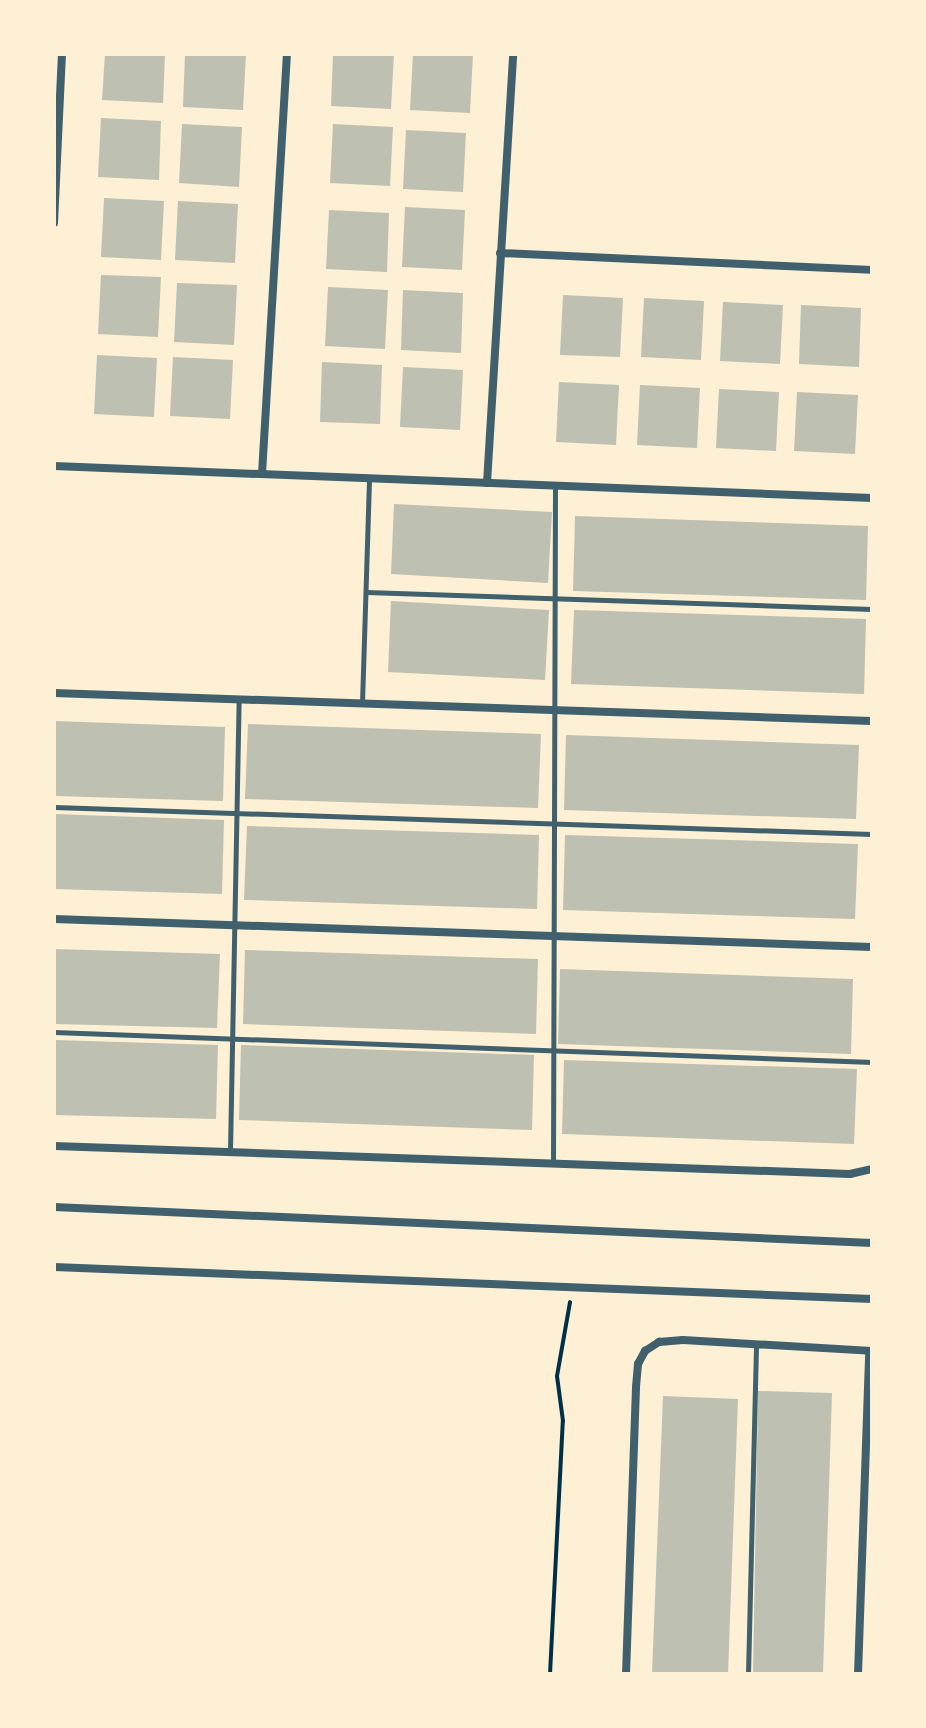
<!DOCTYPE html>
<style>
body{margin:0}
#map{position:relative;width:926px;height:1728px;overflow:hidden;background:#fdf0d5;font-family:Barlow,sans-serif}
div>[style]{position:absolute}
.building>*{inset:0;background:#bec0b2}
.path>*{height:4px;margin:-2px;padding:0 2px;transform-origin:2px;border-radius:2px;background:#003049}
.service>*{height:5px;margin:-2.5px;padding:0 2.5px;transform-origin:2.5px;border-radius:2.5px;background:#3f606c}
.minor>*{height:8px;margin:-4px;padding:0 4px;transform-origin:4px;border-radius:4px;background:#3f606c}
span{translate:-50% -50%;white-space:nowrap;text-align:center;line-height:1.15;-webkit-text-stroke:7px #fdf0d5;paint-order:stroke}
.frame{position:absolute;inset:0;border:56px solid #fdf0d5;pointer-events:none}
</style>
<div id="map">
<div class="building">
<div style="clip-path:polygon(105px 54px,165px 54px,163px 103px,102px 100px)"></div>
<div style="clip-path:polygon(185px 54px,246px 54px,243px 110px,183px 107px)"></div>
<div style="clip-path:polygon(333px 54px,394px 54px,391px 109px,331px 106px)"></div>
<div style="clip-path:polygon(413px 54px,473px 54px,470px 113px,410px 110px)"></div>
<div style="clip-path:polygon(101px 118px,161px 121px,159px 180px,98px 177px)"></div>
<div style="clip-path:polygon(182px 124px,242px 127px,239px 187px,179px 183px)"></div>
<div style="clip-path:polygon(333px 124px,393px 127px,390px 186px,330px 183px)"></div>
<div style="clip-path:polygon(406px 130px,466px 133px,463px 192px,403px 189px)"></div>
<div style="clip-path:polygon(104px 198px,164px 201px,161px 260px,101px 257px)"></div>
<div style="clip-path:polygon(178px 201px,238px 204px,235px 263px,175px 260px)"></div>
<div style="clip-path:polygon(405px 207px,465px 210px,462px 270px,402px 267px)"></div>
<div style="clip-path:polygon(329px 210px,389px 213px,387px 272px,326px 269px)"></div>
<div style="clip-path:polygon(101px 275px,161px 277px,158px 337px,98px 334px)"></div>
<div style="clip-path:polygon(177px 283px,237px 285px,234px 345px,174px 342px)"></div>
<div style="clip-path:polygon(328px 287px,388px 290px,385px 349px,325px 346px)"></div>
<div style="clip-path:polygon(403px 290px,463px 293px,461px 353px,401px 350px)"></div>
<div style="clip-path:polygon(563px 295px,623px 298px,620px 357px,560px 355px)"></div>
<div style="clip-path:polygon(644px 298px,704px 301px,701px 360px,641px 357px)"></div>
<div style="clip-path:polygon(723px 302px,783px 305px,780px 364px,720px 361px)"></div>
<div style="clip-path:polygon(801px 305px,861px 308px,859px 367px,799px 364px)"></div>
<div style="clip-path:polygon(97px 355px,157px 358px,154px 417px,94px 414px)"></div>
<div style="clip-path:polygon(173px 357px,233px 360px,230px 419px,170px 416px)"></div>
<div style="clip-path:polygon(322px 362px,382px 365px,380px 424px,320px 422px)"></div>
<div style="clip-path:polygon(403px 367px,463px 370px,460px 430px,400px 427px)"></div>
<div style="clip-path:polygon(559px 382px,619px 385px,616px 445px,556px 442px)"></div>
<div style="clip-path:polygon(640px 385px,700px 388px,697px 448px,637px 445px)"></div>
<div style="clip-path:polygon(719px 389px,779px 392px,776px 451px,716px 448px)"></div>
<div style="clip-path:polygon(797px 392px,858px 395px,855px 454px,794px 451px)"></div>
<div style="clip-path:polygon(394px 504px,552px 512px,548px 583px,391px 574px)"></div>
<div style="clip-path:polygon(575px 516px,868px 526px,866px 600px,573px 591px)"></div>
<div style="clip-path:polygon(391px 601px,549px 610px,545px 680px,388px 672px)"></div>
<div style="clip-path:polygon(574px 610px,866px 619px,864px 694px,571px 684px)"></div>
<div style="clip-path:polygon(54px 721px,225px 727px,223px 801px,54px 796px)"></div>
<div style="clip-path:polygon(248px 724px,541px 734px,538px 808px,245px 799px)"></div>
<div style="clip-path:polygon(566px 735px,859px 745px,856px 819px,564px 810px)"></div>
<div style="clip-path:polygon(54px 814px,224px 820px,222px 894px,54px 889px)"></div>
<div style="clip-path:polygon(247px 826px,539px 835px,537px 909px,244px 900px)"></div>
<div style="clip-path:polygon(565px 835px,858px 844px,855px 919px,563px 910px)"></div>
<div style="clip-path:polygon(54px 949px,220px 954px,217px 1028px,54px 1024px)"></div>
<div style="clip-path:polygon(245px 950px,538px 959px,536px 1034px,243px 1024px)"></div>
<div style="clip-path:polygon(560px 969px,853px 979px,851px 1054px,558px 1044px)"></div>
<div style="clip-path:polygon(54px 1040px,218px 1045px,216px 1119px,54px 1115px)"></div>
<div style="clip-path:polygon(241px 1045px,534px 1055px,532px 1130px,239px 1120px)"></div>
<div style="clip-path:polygon(564px 1060px,857px 1069px,854px 1144px,562px 1134px)"></div>
<div style="clip-path:polygon(758px 1391px,832px 1393px,823px 1674px,753px 1674px)"></div>
<div style="clip-path:polygon(663px 1396px,738px 1399px,728px 1674px,652px 1674px)"></div>
</div>
<div class="path">
<div style="left:550px;top:1674px;width:253px;rotate:-87.1deg"></div>
<div style="left:563px;top:1421px;width:45px;rotate:-97.6deg"></div>
<div style="left:557px;top:1376px;width:75px;rotate:-80deg"></div>
</div>
<div class="service">
<div style="left:366px;top:592px;width:506px;rotate:1.92deg"></div>
<div style="left:362px;top:703px;width:224px;rotate:-88.2deg"></div>
<div style="left:54px;top:807px;width:818px;rotate:1.89deg"></div>
<div style="left:54px;top:1032px;width:819px;rotate:2.1deg"></div>
<div style="left:230px;top:1151px;width:452px;rotate:-88.9deg"></div>
<div style="left:553px;top:1164px;width:678px;rotate:-89.83deg"></div>
<div style="left:748px;top:1674px;width:331px;rotate:-88.6deg"></div>
</div>
<div class="minor">
<div style="left:54px;top:223px;width:169px;rotate:-87.3deg"></div>
<div style="left:500px;top:253px;width:372px;rotate:2.6deg"></div>
<div style="left:54px;top:466px;width:819px;rotate:2.24deg"></div>
<div style="left:262px;top:474px;width:421px;rotate:-86.6deg"></div>
<div style="left:487px;top:483px;width:430px;rotate:-86.5deg"></div>
<div style="left:54px;top:693px;width:818px;rotate:1.96deg"></div>
<div style="left:54px;top:919px;width:818px;rotate:1.96deg"></div>
<div style="left:54px;top:1146px;width:796px;rotate:2.01deg"></div>
<div style="left:850px;top:1174px;width:23px;rotate:-13deg"></div>
<div style="left:54px;top:1207px;width:819px;rotate:2.52deg"></div>
<div style="left:54px;top:1267px;width:819px;rotate:2.24deg"></div>
<div style="left:626px;top:1674px;width:287px;rotate:-88deg"></div>
<div style="left:636px;top:1387px;width:23px;rotate:-85deg"></div>
<div style="left:638px;top:1364px;width:15px;rotate:-62deg"></div>
<div style="left:645px;top:1351px;width:17px;rotate:-33deg"></div>
<div style="left:659px;top:1342px;width:24px;rotate:-5deg"></div>
<div style="left:683px;top:1340px;width:189px;rotate:3.3deg"></div>
<div style="left:858px;top:1674px;width:323px;rotate:-88deg"></div>
</div>
<div class="frame"></div>
</div>
